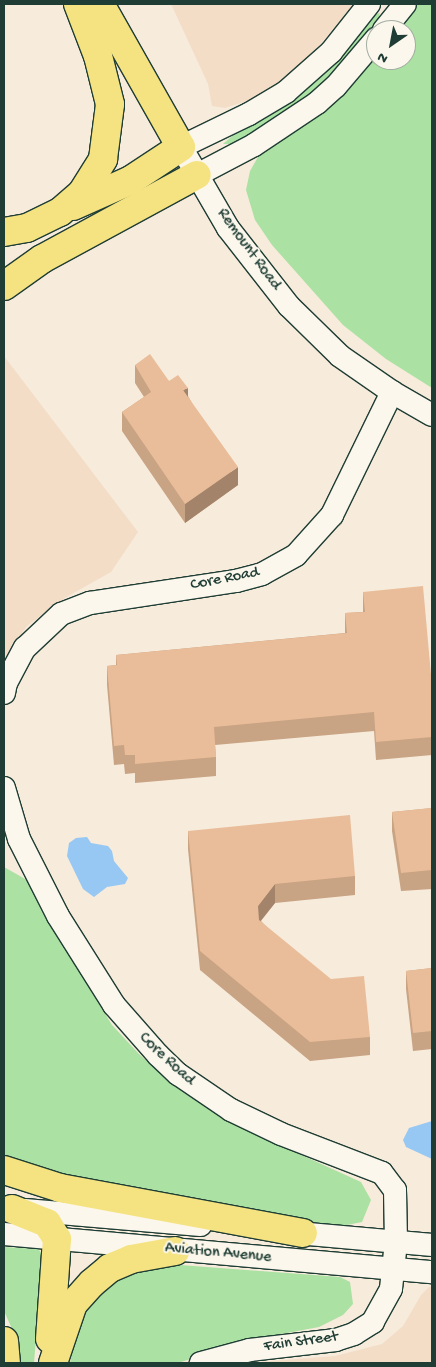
<!DOCTYPE html>
<style>
body{margin:0}
#map{position:relative;width:436px;height:1367px;overflow:hidden;background:#f7ebdb;font-family:"Gochi Hand",sans-serif}
div>[style]{position:absolute}
.built>*{inset:0;background:#f3ddc7}
.green>*{inset:0;background:#abe1a3}
.water>*{inset:0;background:#97c8f3}
.roads{filter:drop-shadow(1px 0 #1f3d34) drop-shadow(-1px 0 #1f3d34) drop-shadow(0 1px #1f3d34) drop-shadow(0 -1px #1f3d34)}
.minor>*{height:22px;margin:-11px;padding:0 11px;transform-origin:11px;border-radius:11px;background:#fbf7ec}
.major>*{height:28px;margin:-14px;padding:0 14px;transform-origin:14px;border-radius:14px;background:#f5e382}
.highway>*{height:28px;margin:-14px;padding:0 14px;transform-origin:14px;border-radius:14px;background:#f5e382}
.wall>*{inset:0;background:#c8a384}
.shaded-wall>*{inset:0;background:#a3846b}
.building>*{inset:0;background:#e9bd99}
span{translate:-50% -50%;white-space:nowrap;text-align:center;line-height:1.15;-webkit-text-stroke:4px #fbf7ec;paint-order:stroke}
.street-label{font-size:16px;color:#1f3d34}
.frame{position:absolute;inset:0;border:5px solid #1f3d34;pointer-events:none}
.north{position:absolute;left:366px;top:20px;width:50px;height:50px;box-sizing:border-box;background:#fbf7ec;border:1px solid #a3ada2;border-radius:50%;rotate:213deg;font-size:14px;font-weight:700;line-height:20px;text-align:center;color:#1f3d34}
.north::after{content:'';display:block;margin:auto;width:18px;height:22px;background:#1f3d34;clip-path:polygon(50% 0,100% 100%,50% 72%,0 100%)}
</style>
<div id="map">
<div class="built">
<div style="clip-path:polygon(171px 4px,355px 4px,308px 58px,286px 78px,253px 99px,225px 108px,212px 106px,208px 84px)"></div>
<div style="clip-path:polygon(4px 356px,138px 532px,111px 572px,63px 599px,27px 626px,4px 659px)"></div>
<div style="clip-path:polygon(429px 1287px,432px 1287px,432px 1363px,247px 1363px,335px 1356px,382px 1344px,403px 1326px,421px 1295px)"></div>
</div>
<div class="green">
<div style="clip-path:polygon(417px 4px,432px 4px,432px 388px,386px 359px,343px 325px,272px 245px,255px 220px,246px 190px,250px 171px,262px 150px,376px 53px,376px 60px,406px 60px,406px 30px,396px 30px)"></div>
<div style="clip-path:polygon(380px 13px,376px 26px,355px 52px,297px 109px,234px 144px,223px 144px,370px 16px)"></div>
<div style="clip-path:polygon(4px 867px,27px 880px,41px 910px,112px 1025px,139px 1054px,175px 1086px,233px 1124px,361px 1182px,371px 1200px,362px 1222px,342px 1226px,299px 1220px,103px 1189px,4px 1158px)"></div>
<div style="clip-path:polygon(4px 1247px,38px 1249px,43px 1255px,34px 1363px,21px 1363px,17px 1358px,12px 1329px,4px 1311px)"></div>
<div style="clip-path:polygon(154px 1263px,340px 1277px,350px 1282px,353px 1304px,343px 1315px,319px 1327px,250px 1340px,178px 1363px,70px 1363px,74px 1339px,85px 1306px,105px 1285px)"></div>
</div>
<div class="water">
<div style="clip-path:polygon(87px 837px,91px 843px,108px 846px,112px 851px,114px 861px,128px 878px,125px 884px,107px 887px,94px 897px,83px 889px,67px 856px,69px 843px,76px 838px)"></div>
<div style="clip-path:polygon(432px 1121px,432px 1159px,406px 1147px,403px 1140px,409px 1128px)"></div>
</div>
<div class="roads">
<div class="minor">
<div style="left:369px;top:4px;width:61px;rotate:128.4deg"></div>
<div style="left:331px;top:52px;width:60px;rotate:138.4deg"></div>
<div style="left:286px;top:92px;width:43px;rotate:149.3deg"></div>
<div style="left:249px;top:114px;width:76px;rotate:154.1deg"></div>
<div style="left:181px;top:147px;width:94px;rotate:59.9deg"></div>
<div style="left:228px;top:228px;width:99px;rotate:52deg"></div>
<div style="left:289px;top:306px;width:71px;rotate:44.4deg"></div>
<div style="left:340px;top:356px;width:63px;rotate:34.7deg"></div>
<div style="left:392px;top:392px;width:46px;rotate:29.9deg"></div>
<div style="left:384px;top:30px;width:33px;rotate:-51deg"></div>
<div style="left:197px;top:175px;width:64px;rotate:-27.8deg"></div>
<div style="left:254px;top:145px;width:76px;rotate:-33.7deg"></div>
<div style="left:317px;top:103px;width:25px;rotate:-42deg"></div>
<div style="left:336px;top:86px;width:62px;rotate:-49.6deg"></div>
<div style="left:4px;top:693px;width:10px;rotate:-79deg"></div>
<div style="left:6px;top:683px;width:40px;rotate:-62deg"></div>
<div style="left:25px;top:648px;width:50px;rotate:-43.4deg"></div>
<div style="left:61px;top:614px;width:31px;rotate:-21deg"></div>
<div style="left:90px;top:603px;width:148px;rotate:-8.6deg"></div>
<div style="left:236px;top:581px;width:27px;rotate:-15deg"></div>
<div style="left:262px;top:574px;width:39px;rotate:-29deg"></div>
<div style="left:296px;top:555px;width:54px;rotate:-48deg"></div>
<div style="left:332px;top:515px;width:137px;rotate:-64deg"></div>
<div style="left:4px;top:788px;width:53px;rotate:73.6deg"></div>
<div style="left:19px;top:839px;width:86px;rotate:63.1deg"></div>
<div style="left:58px;top:916px;width:105px;rotate:57.8deg"></div>
<div style="left:114px;top:1005px;width:67px;rotate:48.7deg"></div>
<div style="left:158px;top:1055px;width:28px;rotate:44deg"></div>
<div style="left:178px;top:1074px;width:64px;rotate:34.2deg"></div>
<div style="left:231px;top:1110px;width:55px;rotate:25.6deg"></div>
<div style="left:281px;top:1134px;width:108px;rotate:21.1deg"></div>
<div style="left:382px;top:1173px;width:21px;rotate:53deg"></div>
<div style="left:395px;top:1190px;width:52px;rotate:88.9deg"></div>
<div style="left:396px;top:1242px;width:47px;rotate:96.1deg"></div>
<div style="left:391px;top:1289px;width:38px;rotate:119deg"></div>
<div style="left:373px;top:1322px;width:22px;rotate:148deg"></div>
<div style="left:354px;top:1334px;width:19px;rotate:162deg"></div>
<div style="left:336px;top:1340px;width:87px;rotate:173.4deg"></div>
<div style="left:250px;top:1350px;width:51px;rotate:165.1deg"></div>
<div style="left:25px;top:1210px;width:176px;rotate:4.9deg"></div>
<div style="left:286px;top:1232px;width:147px;rotate:5.1deg"></div>
<div style="left:4px;top:1234px;width:430px;rotate:5.1deg"></div>
</div>
<div class="major">
<div style="left:100px;top:4px;width:164px;rotate:60.5deg"></div>
</div>
<div class="highway">
<div style="left:73px;top:206px;width:64px;rotate:-24.1deg"></div>
<div style="left:131px;top:180px;width:60px;rotate:-33.4deg"></div>
<div style="left:4px;top:232px;width:23px;rotate:-10deg"></div>
<div style="left:27px;top:228px;width:37px;rotate:-26deg"></div>
<div style="left:60px;top:212px;width:29px;rotate:-41deg"></div>
<div style="left:82px;top:193px;width:40px;rotate:-58deg"></div>
<div style="left:103px;top:159px;width:55px;rotate:-82.7deg"></div>
<div style="left:110px;top:104px;width:49px;rotate:-104deg"></div>
<div style="left:98px;top:56px;width:56px;rotate:-111deg"></div>
<div style="left:4px;top:286px;width:47px;rotate:-35.4deg"></div>
<div style="left:42px;top:259px;width:176px;rotate:-28.5deg"></div>
<div style="left:4px;top:1170px;width:59px;rotate:17.8deg"></div>
<div style="left:60px;top:1188px;width:247px;rotate:10.5deg"></div>
<div style="left:12px;top:1209px;width:38px;rotate:22deg"></div>
<div style="left:47px;top:1223px;width:19px;rotate:58deg"></div>
<div style="left:57px;top:1239px;width:100px;rotate:94deg"></div>
<div style="left:4px;top:1341px;width:22px;rotate:85deg"></div>
<div style="left:53px;top:1363px;width:62px;rotate:-71.3deg"></div>
<div style="left:73px;top:1304px;width:28px;rotate:-48deg"></div>
<div style="left:92px;top:1283px;width:23px;rotate:-40deg"></div>
<div style="left:110px;top:1268px;width:23px;rotate:-23deg"></div>
<div style="left:131px;top:1259px;width:45px;rotate:-10.3deg"></div>
</div>
</div>
<div class="wall">
<div style="clip-path:polygon(135px 365px,169px 381px,188px 396px,238px 485px,185px 523px,122px 431px,122px 412px,144px 397px,135px 383px)"></div>
<div style="clip-path:polygon(363px 592px,432px 686px,432px 755px,376px 760px,374px 731px,215px 745px,216px 757px,216px 776px,135px 783px,135px 773px,125px 774px,124px 764px,114px 765px,107px 685px,107px 666px,116px 665px,116px 655px,345px 633px,345px 613px,363px 612px)"></div>
<div style="clip-path:polygon(432px 808px,432px 889px,401px 891px,392px 831px,392px 812px)"></div>
<div style="clip-path:polygon(188px 831px,355px 876px,355px 895px,275px 903px,261px 921px,370px 1037px,370px 1055px,310px 1061px,200px 970px,188px 849px)"></div>
<div style="clip-path:polygon(432px 968px,432px 1049px,413px 1051px,406px 989px,406px 971px)"></div>
</div>
<div class="shaded-wall">
<div style="clip-path:polygon(188px 388px,188px 406px,183px 390px)"></div>
<div style="clip-path:polygon(238px 467px,238px 485px,185px 523px,185px 504px)"></div>
<div style="clip-path:polygon(275px 884px,275px 903px,258px 924px,258px 906px)"></div>
</div>
<div class="building">
<div style="clip-path:polygon(150px 354px,169px 381px,178px 375px,188px 388px,183px 390px,238px 467px,185px 504px,122px 412px,151px 392px,135px 365px)"></div>
<div style="clip-path:polygon(423px 586px,432px 686px,432px 737px,376px 742px,374px 712px,214px 727px,216px 757px,135px 764px,135px 755px,125px 755px,124px 745px,114px 746px,107px 666px,117px 665px,116px 655px,347px 633px,345px 613px,365px 612px,363px 592px)"></div>
<div style="clip-path:polygon(432px 808px,432px 870px,401px 873px,392px 812px)"></div>
<div style="clip-path:polygon(350px 815px,355px 876px,275px 884px,258px 906px,259px 920px,331px 979px,364px 976px,370px 1037px,310px 1042px,200px 951px,188px 831px)"></div>
<div style="clip-path:polygon(432px 968px,432px 1031px,413px 1033px,406px 971px)"></div>
</div>
<div class="street-label">
<span style="left:248px;top:250px;rotate:54deg">Remount Road</span>
<span style="left:225px;top:580px;rotate:-11deg">Core Road</span>
<span style="left:166px;top:1060px;rotate:43deg">Core Road</span>
<span style="left:218px;top:1254px;rotate:5deg">Aviation Avenue</span>
<span style="left:301px;top:1343px;rotate:-8deg">Fain Street</span>
</div>
<div class="frame"></div>
<div class="north">N</div>
</div>
